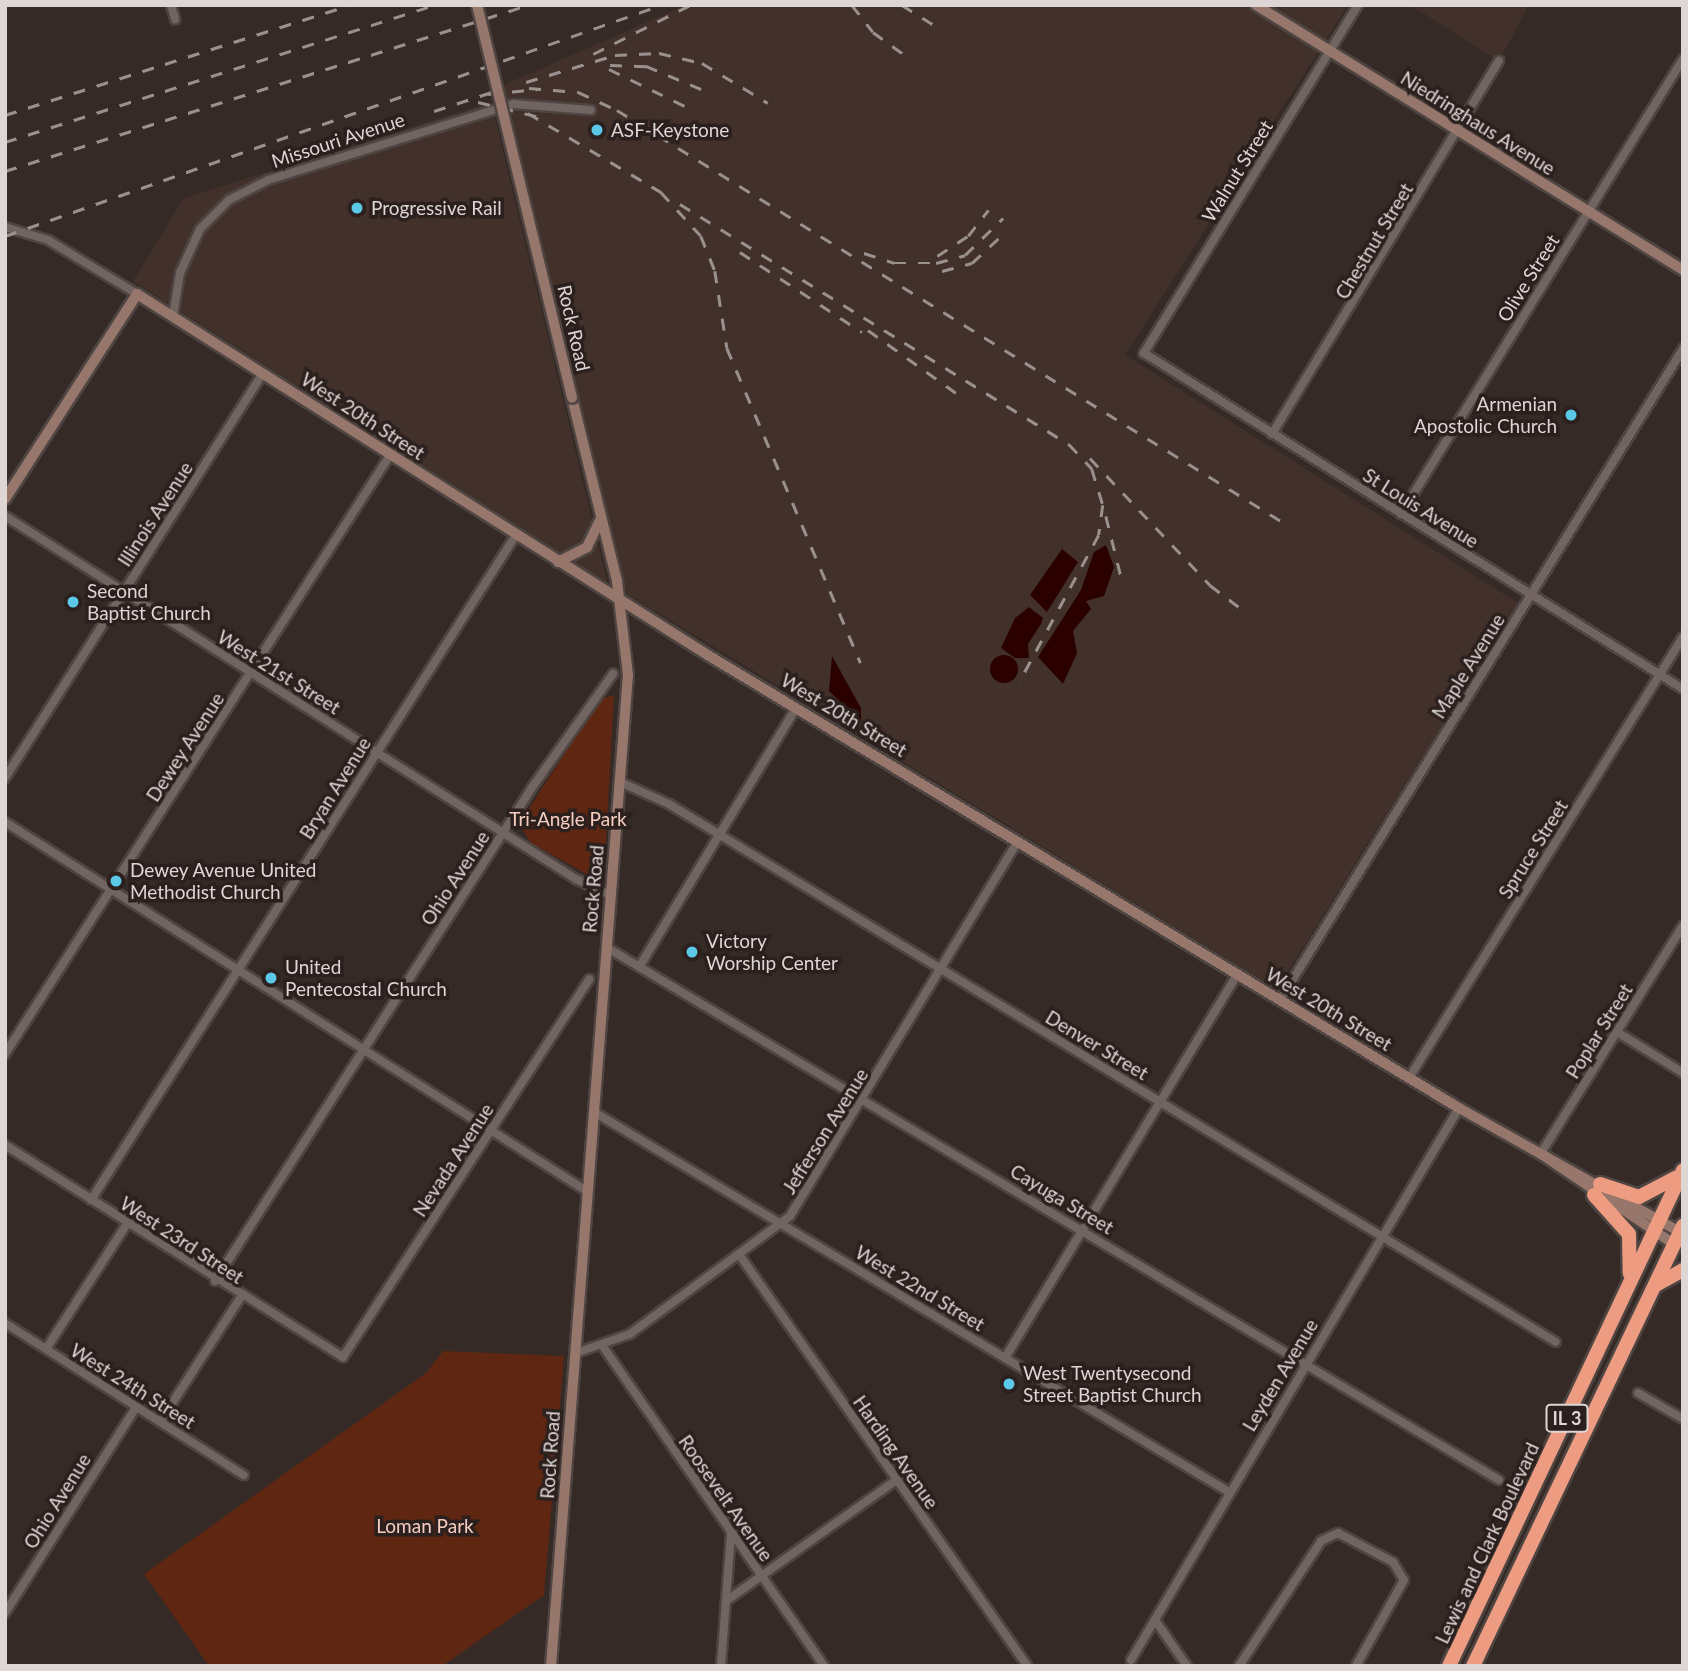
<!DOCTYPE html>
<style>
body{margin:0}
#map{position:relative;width:1688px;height:1671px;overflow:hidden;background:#352a26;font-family:Lato,sans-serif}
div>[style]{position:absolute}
.built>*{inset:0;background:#42312b}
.green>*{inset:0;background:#5f2612}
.water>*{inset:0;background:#2b0100}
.round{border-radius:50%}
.roads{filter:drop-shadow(2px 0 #4e4542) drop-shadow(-2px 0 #4e4542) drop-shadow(0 2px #4e4542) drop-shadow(0 -2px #4e4542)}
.street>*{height:8px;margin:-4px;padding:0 4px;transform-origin:4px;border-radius:4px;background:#726561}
.secondary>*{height:10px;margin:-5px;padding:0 5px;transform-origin:5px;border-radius:5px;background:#97766b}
.highway>*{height:14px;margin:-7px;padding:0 7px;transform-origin:7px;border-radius:7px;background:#ee9c81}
.rail>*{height:2.5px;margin-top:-1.25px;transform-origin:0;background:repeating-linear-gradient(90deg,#9a918e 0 12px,transparent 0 24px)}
.bridges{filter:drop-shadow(2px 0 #4e4542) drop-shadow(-2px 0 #4e4542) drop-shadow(0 2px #4e4542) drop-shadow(0 -2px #4e4542)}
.secondary-bridge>*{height:10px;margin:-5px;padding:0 5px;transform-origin:5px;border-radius:5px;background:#97766b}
.dots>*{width:19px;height:19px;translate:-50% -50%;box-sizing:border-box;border:4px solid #2b201d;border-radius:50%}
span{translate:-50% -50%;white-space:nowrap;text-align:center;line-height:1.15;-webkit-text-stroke:7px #2b201d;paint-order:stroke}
.shield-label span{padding:2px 5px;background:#2b201d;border:2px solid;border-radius:5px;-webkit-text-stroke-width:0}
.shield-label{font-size:18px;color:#ded6d4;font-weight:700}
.street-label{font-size:19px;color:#ded6d4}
.poi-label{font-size:19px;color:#ded6d4}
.left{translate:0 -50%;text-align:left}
.right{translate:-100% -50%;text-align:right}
.park-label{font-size:19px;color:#f5cdc0}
.frame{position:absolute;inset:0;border:7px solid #ded6d4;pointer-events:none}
</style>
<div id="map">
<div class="built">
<div style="clip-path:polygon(686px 5px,1348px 5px,1125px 355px,1518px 603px,1277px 989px,627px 594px,504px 85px)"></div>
<div style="clip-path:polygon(1410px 5px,1529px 5px,1499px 61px)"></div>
<div style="clip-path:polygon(491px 102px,607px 582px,133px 281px,184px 198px)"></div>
</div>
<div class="green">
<div style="clip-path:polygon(614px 695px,604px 876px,599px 881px,531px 843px,519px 824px,599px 700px)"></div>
<div style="clip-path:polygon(443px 1351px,564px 1356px,544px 1595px,442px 1666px,209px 1666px,144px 1574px,426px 1373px)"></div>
</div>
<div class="water">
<div style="clip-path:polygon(1106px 545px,1114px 567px,1104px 596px,1086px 601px,1091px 609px,1073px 631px,1077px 653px,1063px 684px,1038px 657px,1081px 590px,1094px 552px)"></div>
<div style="clip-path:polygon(1062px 549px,1078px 562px,1047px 612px,1030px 595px)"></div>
<div style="clip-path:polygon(1029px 607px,1043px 618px,1041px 624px,1028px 644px,1029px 658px,1015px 658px,1001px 648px,1015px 618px)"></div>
<div class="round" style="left:990px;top:655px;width:28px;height:28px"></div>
<div style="clip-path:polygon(832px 656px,861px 708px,861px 721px,829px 691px)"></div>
</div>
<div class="roads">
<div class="street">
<div style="left:171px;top:5px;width:15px;rotate:74deg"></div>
<div style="left:1358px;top:5px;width:409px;rotate:121.6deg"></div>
<div style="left:1144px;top:353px;width:635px;rotate:31.94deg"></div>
<div style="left:5px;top:227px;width:45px;rotate:16.8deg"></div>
<div style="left:48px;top:240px;width:104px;rotate:31.2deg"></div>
<div style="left:173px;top:316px;width:44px;rotate:-80.8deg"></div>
<div style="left:180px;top:273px;width:48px;rotate:-65.6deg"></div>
<div style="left:200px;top:229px;width:41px;rotate:-45deg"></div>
<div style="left:229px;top:200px;width:44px;rotate:-27.1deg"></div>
<div style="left:268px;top:180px;width:257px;rotate:-17.2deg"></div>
<div style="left:513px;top:104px;width:78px;rotate:4.4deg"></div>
<div style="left:1272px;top:434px;width:437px;rotate:-58.7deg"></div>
<div style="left:1401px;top:514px;width:535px;rotate:-58.21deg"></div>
<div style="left:5px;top:516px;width:677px;rotate:32.45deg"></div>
<div style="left:576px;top:879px;width:38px;rotate:25deg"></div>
<div style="left:5px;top:778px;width:480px;rotate:-57.5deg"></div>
<div style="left:620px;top:782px;width:54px;rotate:24.2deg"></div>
<div style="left:669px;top:804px;width:1037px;rotate:31.24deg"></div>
<div style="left:5px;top:822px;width:690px;rotate:32.4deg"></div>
<div style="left:606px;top:947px;width:1040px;rotate:30.83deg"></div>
<div style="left:641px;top:964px;width:299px;rotate:-58.8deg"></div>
<div style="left:1280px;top:1000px;width:766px;rotate:-58.24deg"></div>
<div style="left:1617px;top:1032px;width:78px;rotate:31.8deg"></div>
<div style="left:5px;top:1054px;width:712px;rotate:-57.27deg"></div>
<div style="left:1409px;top:1078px;width:519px;rotate:-58.15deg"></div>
<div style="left:594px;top:1112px;width:740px;rotate:30.9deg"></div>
<div style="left:5px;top:1145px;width:399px;rotate:32.1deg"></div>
<div style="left:343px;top:1357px;width:451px;rotate:-56.9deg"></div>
<div style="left:1541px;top:1153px;width:268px;rotate:-58deg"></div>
<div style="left:91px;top:1200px;width:789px;rotate:-57.42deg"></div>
<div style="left:741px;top:1257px;width:499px;rotate:55deg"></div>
<div style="left:215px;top:1281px;width:588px;rotate:-57.28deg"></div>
<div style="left:533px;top:786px;width:138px;rotate:-54.5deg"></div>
<div style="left:5px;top:1323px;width:283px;rotate:32.5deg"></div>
<div style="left:604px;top:1348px;width:387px;rotate:55.3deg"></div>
<div style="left:46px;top:1349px;width:149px;rotate:-57.1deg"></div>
<div style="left:576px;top:1353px;width:57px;rotate:-19.4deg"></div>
<div style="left:630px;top:1334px;width:199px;rotate:-36.4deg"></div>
<div style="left:790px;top:1216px;width:439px;rotate:-58.7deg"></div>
<div style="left:1005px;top:1358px;width:449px;rotate:-58.8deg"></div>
<div style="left:1638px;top:1393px;width:52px;rotate:30deg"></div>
<div style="left:160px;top:1422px;width:149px;rotate:-57.1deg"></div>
<div style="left:726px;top:1601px;width:209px;rotate:-35.4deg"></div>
<div style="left:5px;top:1613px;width:244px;rotate:-57.5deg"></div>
<div style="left:1155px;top:1620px;width:56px;rotate:55.2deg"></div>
<div style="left:1131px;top:1660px;width:642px;rotate:-59.28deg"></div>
<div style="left:721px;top:1666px;width:133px;rotate:-85.7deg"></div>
<div style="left:1239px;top:1666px;width:149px;rotate:-56.7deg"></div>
<div style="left:1321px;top:1541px;width:19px;rotate:-25deg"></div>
<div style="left:1338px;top:1533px;width:62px;rotate:27.8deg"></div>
<div style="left:1393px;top:1562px;width:21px;rotate:59deg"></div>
<div style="left:1404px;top:1580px;width:98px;rotate:119.2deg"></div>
</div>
<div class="secondary">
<div style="left:1256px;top:5px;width:503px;rotate:31.82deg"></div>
<div style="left:5px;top:499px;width:244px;rotate:-57.2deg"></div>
<div style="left:137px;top:294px;width:673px;rotate:32.32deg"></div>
<div style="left:706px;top:654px;width:879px;rotate:31.09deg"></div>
<div style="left:1459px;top:1108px;width:253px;rotate:29.3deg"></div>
<div style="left:558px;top:562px;width:33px;rotate:-27deg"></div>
<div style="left:587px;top:547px;width:32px;rotate:-64deg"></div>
<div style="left:1543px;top:1155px;width:158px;rotate:34.2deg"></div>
<div style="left:551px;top:1666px;width:994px;rotate:-85.56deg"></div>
<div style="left:628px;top:675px;width:95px;rotate:-96.7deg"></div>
<div style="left:617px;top:581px;width:188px;rotate:-103.8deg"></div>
</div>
<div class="highway">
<div style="left:1600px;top:1184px;width:41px;rotate:18.4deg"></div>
<div style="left:1639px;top:1197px;width:41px;rotate:-27.8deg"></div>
<div style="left:1594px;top:1195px;width:52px;rotate:48.1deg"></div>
<div style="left:1629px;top:1234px;width:39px;rotate:89deg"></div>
<div style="left:1656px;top:1285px;width:31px;rotate:-29deg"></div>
<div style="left:1449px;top:1666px;width:548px;rotate:-64.74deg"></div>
<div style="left:1473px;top:1666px;width:488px;rotate:-64.5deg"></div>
</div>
</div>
<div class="rail">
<div style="left:852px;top:5px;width:34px;rotate:52deg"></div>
<div style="left:873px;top:32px;width:44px;rotate:35.8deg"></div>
<div style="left:902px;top:5px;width:44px;rotate:31.9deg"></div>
<div style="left:593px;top:54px;width:109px;rotate:-26.8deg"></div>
<div style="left:610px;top:65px;width:36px;rotate:2deg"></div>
<div style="left:646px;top:66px;width:60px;rotate:22.7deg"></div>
<div style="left:609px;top:69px;width:87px;rotate:26deg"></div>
<div style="left:526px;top:82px;width:93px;rotate:-16.9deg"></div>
<div style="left:615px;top:55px;width:44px;rotate:-2.6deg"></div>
<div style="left:659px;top:53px;width:44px;rotate:13.1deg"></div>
<div style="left:702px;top:63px;width:77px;rotate:31.2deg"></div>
<div style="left:529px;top:88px;width:49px;rotate:4.7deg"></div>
<div style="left:578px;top:92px;width:43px;rotate:24.8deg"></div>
<div style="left:617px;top:110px;width:790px;rotate:31.76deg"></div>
<div style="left:488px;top:94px;width:50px;rotate:-5.7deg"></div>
<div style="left:478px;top:102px;width:60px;rotate:13.6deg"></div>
<div style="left:434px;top:111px;width:64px;rotate:-18.2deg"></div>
<div style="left:528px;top:113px;width:155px;rotate:30.7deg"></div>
<div style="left:661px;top:192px;width:59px;rotate:47.7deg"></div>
<div style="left:701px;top:236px;width:38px;rotate:68deg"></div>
<div style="left:715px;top:271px;width:78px;rotate:81.1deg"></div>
<div style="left:727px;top:348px;width:342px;rotate:67deg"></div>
<div style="left:5px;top:115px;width:361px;rotate:-17.7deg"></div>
<div style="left:5px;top:142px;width:451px;rotate:-17.7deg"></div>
<div style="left:5px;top:171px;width:549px;rotate:-17.61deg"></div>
<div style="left:680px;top:204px;width:457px;rotate:31.7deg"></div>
<div style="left:1069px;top:444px;width:34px;rotate:47deg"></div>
<div style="left:1092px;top:469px;width:38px;rotate:73deg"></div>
<div style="left:1103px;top:505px;width:30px;rotate:98deg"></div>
<div style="left:1099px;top:535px;width:168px;rotate:118.4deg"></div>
<div style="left:5px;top:236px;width:695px;rotate:-19.4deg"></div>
<div style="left:740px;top:252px;width:146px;rotate:33.3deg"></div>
<div style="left:864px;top:253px;width:32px;rotate:18deg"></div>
<div style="left:894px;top:263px;width:42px"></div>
<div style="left:936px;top:263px;width:30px;rotate:-15deg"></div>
<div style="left:965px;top:255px;width:53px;rotate:-44.2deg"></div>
<div style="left:937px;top:256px;width:37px;rotate:-33deg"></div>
<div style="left:968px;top:236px;width:33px;rotate:-52deg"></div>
<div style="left:942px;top:271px;width:31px;rotate:-15deg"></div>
<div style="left:972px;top:263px;width:38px;rotate:-43deg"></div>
<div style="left:868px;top:330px;width:115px;rotate:35.5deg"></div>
<div style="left:1090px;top:458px;width:175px;rotate:46.6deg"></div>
<div style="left:1210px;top:585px;width:41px;rotate:37.1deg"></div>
<div style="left:1106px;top:516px;width:70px;rotate:76deg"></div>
</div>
<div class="bridges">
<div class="secondary-bridge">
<div style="left:477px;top:5px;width:404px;rotate:76.4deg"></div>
</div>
</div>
<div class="dots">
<div style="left:597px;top:130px;background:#5ac8e6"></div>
<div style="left:357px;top:208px;background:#5ac8e6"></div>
<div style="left:1571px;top:415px;background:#5ac8e6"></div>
<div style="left:73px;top:602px;background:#5ac8e6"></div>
<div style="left:116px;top:881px;background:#5ac8e6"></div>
<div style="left:692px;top:952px;background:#5ac8e6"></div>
<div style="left:271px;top:978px;background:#5ac8e6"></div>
<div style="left:1009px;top:1384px;background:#5ac8e6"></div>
</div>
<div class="shield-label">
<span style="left:1567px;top:1418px">IL 3</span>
</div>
<div class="street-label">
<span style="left:1478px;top:123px;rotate:32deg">Niedringhaus Avenue</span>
<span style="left:338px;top:140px;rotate:-18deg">Missouri Avenue</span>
<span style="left:1237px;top:171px;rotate:-58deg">Walnut Street</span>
<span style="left:1374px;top:241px;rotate:-59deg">Chestnut Street</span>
<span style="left:1528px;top:278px;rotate:-58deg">Olive Street</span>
<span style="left:574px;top:328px;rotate:77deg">Rock Road</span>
<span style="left:363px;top:416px;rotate:33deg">West 20th Street</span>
<span style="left:1421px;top:508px;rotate:32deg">St Louis Avenue</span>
<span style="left:155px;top:514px;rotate:-57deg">Illinois Avenue</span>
<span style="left:1468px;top:666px;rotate:-58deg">Maple Avenue</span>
<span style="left:279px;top:672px;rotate:32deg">West 21st Street</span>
<span style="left:844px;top:715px;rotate:31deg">West 20th Street</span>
<span style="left:185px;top:747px;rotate:-57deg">Dewey Avenue</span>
<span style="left:335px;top:788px;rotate:-58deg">Bryan Avenue</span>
<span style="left:1533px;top:849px;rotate:-58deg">Spruce Street</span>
<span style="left:455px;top:878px;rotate:-57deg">Ohio Avenue</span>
<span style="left:593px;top:889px;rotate:-85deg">Rock Road</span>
<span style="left:1329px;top:1009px;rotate:31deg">West 20th Street</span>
<span style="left:1599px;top:1031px;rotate:-58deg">Poplar Street</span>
<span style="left:1097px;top:1045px;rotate:31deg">Denver Street</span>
<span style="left:825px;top:1131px;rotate:-58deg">Jefferson Avenue</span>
<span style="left:453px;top:1160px;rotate:-57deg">Nevada Avenue</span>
<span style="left:1062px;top:1199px;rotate:31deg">Cayuga Street</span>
<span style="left:182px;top:1240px;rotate:33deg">West 23rd Street</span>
<span style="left:920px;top:1288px;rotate:31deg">West 22nd Street</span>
<span style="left:1280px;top:1375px;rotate:-59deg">Leyden Avenue</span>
<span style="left:133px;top:1386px;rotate:32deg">West 24th Street</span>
<span style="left:896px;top:1452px;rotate:55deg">Harding Avenue</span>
<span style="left:550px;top:1455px;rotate:-86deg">Rock Road</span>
<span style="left:726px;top:1498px;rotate:55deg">Roosevelt Avenue</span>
<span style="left:57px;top:1501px;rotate:-58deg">Ohio Avenue</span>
<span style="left:1487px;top:1543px;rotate:-65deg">Lewis and Clark Boulevard</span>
</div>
<div class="poi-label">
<span class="left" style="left:611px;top:130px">ASF-Keystone</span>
<span class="left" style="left:371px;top:208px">Progressive Rail</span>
<span class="right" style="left:1557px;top:415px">Armenian<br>Apostolic Church</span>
<span class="left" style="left:87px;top:602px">Second<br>Baptist Church</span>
<span class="left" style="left:130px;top:881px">Dewey Avenue United<br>Methodist Church</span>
<span class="left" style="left:706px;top:952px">Victory<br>Worship Center</span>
<span class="left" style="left:285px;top:978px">United<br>Pentecostal Church</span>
<span class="left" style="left:1023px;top:1384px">West Twentysecond<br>Street Baptist Church</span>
</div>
<div class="park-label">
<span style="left:568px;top:819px">Tri-Angle Park</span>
<span style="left:425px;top:1526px">Loman Park</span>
</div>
<div class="frame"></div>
</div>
